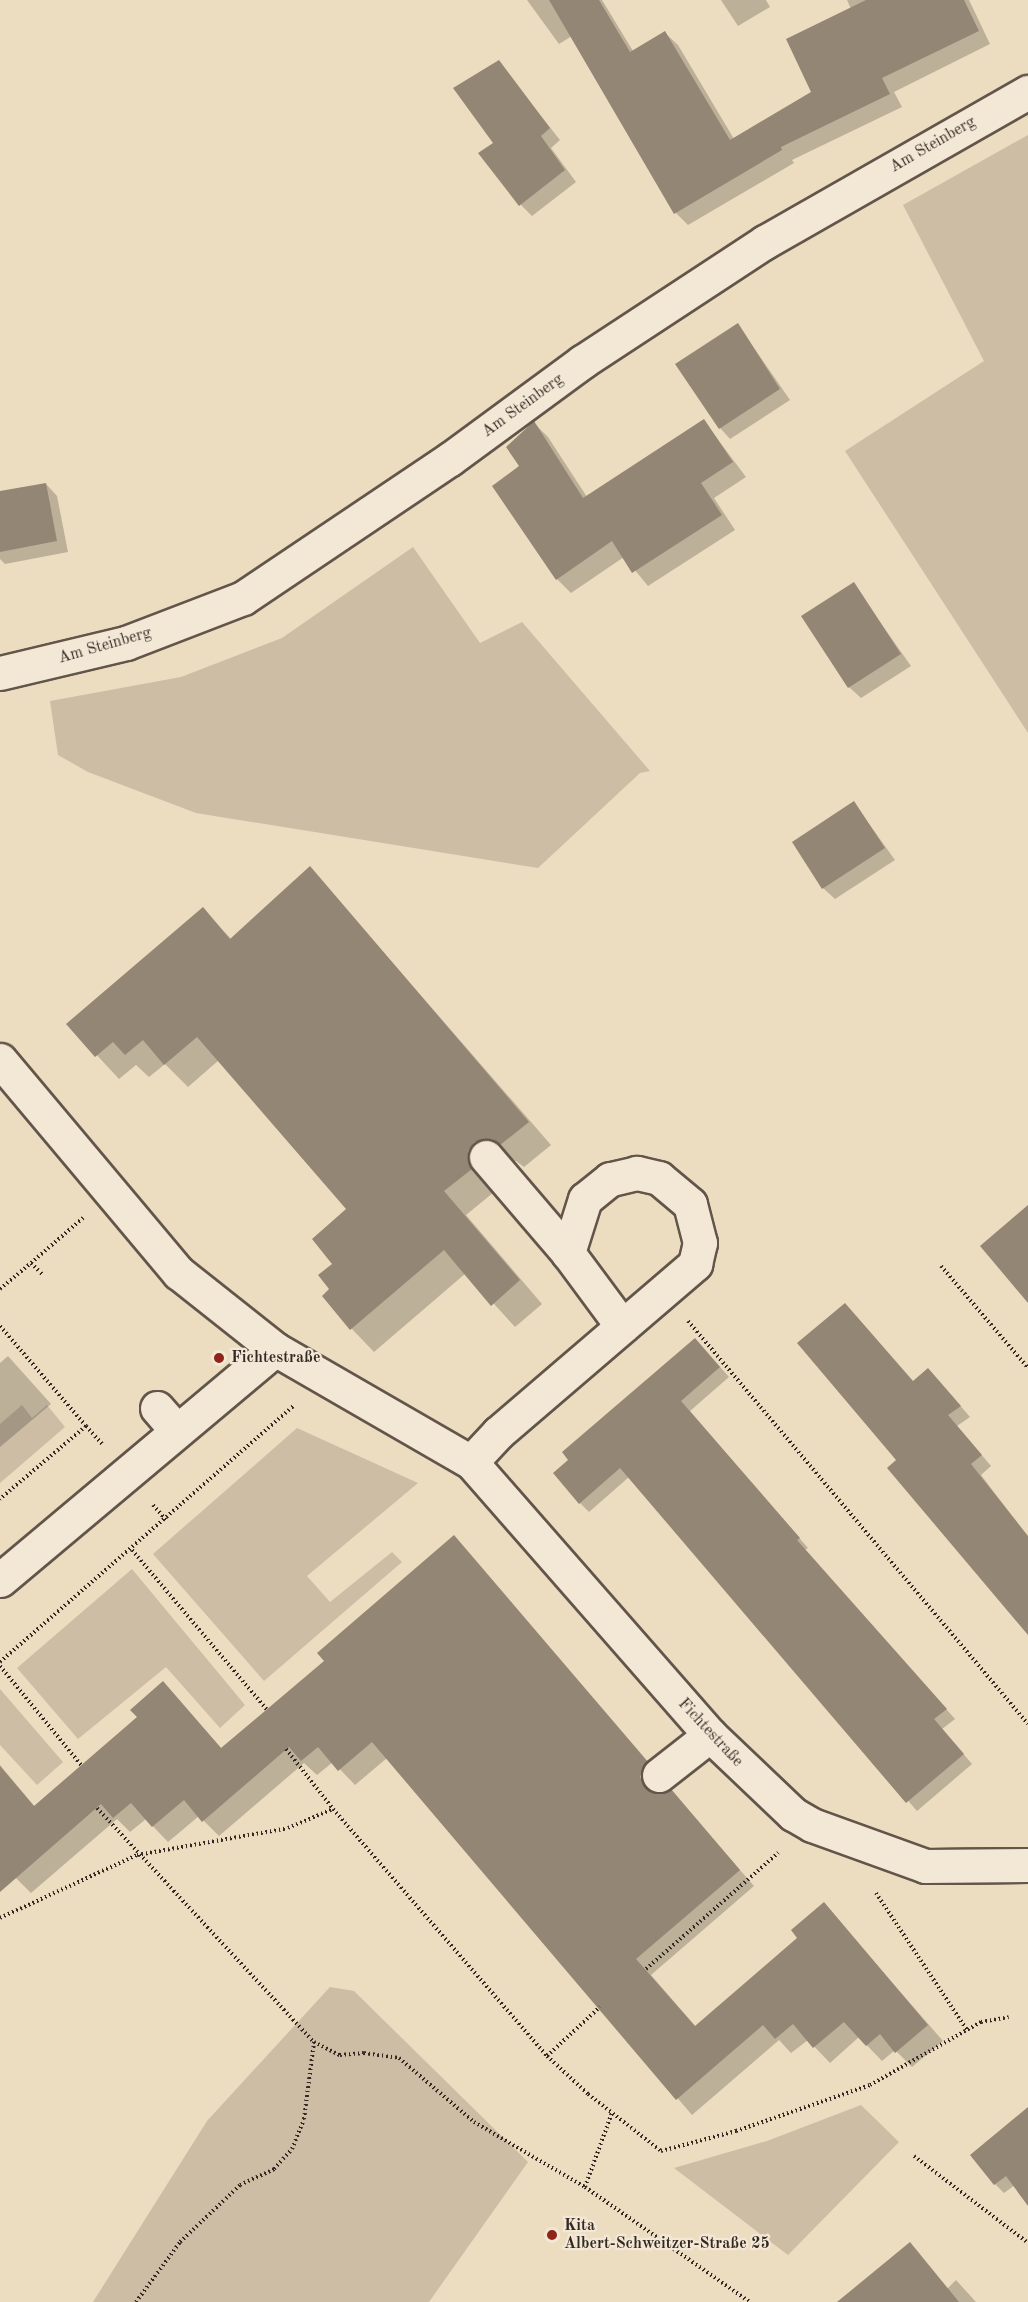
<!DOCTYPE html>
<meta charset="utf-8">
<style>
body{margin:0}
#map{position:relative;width:1028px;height:2302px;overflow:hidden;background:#ecdcc0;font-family:"Old Standard TT",serif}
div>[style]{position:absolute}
.green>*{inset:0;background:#cdbda5}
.shadow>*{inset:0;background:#0003}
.building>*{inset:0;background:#948675}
.path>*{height:4px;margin-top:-2px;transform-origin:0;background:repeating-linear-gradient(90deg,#342823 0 1.5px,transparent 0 4.5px)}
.roads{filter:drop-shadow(2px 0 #62554a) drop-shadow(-2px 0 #62554a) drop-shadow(0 2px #62554a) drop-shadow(0 -2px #62554a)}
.minor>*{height:33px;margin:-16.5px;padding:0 16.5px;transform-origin:16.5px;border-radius:16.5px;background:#f3e8d6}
.dots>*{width:16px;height:16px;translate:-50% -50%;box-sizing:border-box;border:3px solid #f3e8d6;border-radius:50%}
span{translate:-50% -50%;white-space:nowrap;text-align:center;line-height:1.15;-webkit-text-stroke:4.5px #f3e8d6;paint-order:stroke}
.street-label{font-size:16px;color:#342823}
.poi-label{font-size:16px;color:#342823;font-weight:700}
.left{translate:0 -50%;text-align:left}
</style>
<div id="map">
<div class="green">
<div style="clip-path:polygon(1028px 135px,1028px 733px,845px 451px,984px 361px,903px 205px)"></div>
<div style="clip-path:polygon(413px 547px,480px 643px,522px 622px,650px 771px,640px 773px,538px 868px,196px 813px,88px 772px,58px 755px,50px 701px,181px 677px,282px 638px)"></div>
<div style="clip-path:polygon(22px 1405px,32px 1418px,47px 1405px,65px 1427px,0 1483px,0 1424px)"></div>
<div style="clip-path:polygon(297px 1428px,418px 1483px,307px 1576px,330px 1602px,392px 1552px,402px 1562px,264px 1681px,153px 1554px)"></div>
<div style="clip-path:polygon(132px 1569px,245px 1705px,220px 1728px,166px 1667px,78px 1739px,17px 1668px)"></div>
<div style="clip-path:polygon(0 1689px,63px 1762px,37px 1785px,0 1745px)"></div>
<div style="clip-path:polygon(330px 1987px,354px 1991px,528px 2162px,429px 2302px,93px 2302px,207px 2121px)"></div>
<div style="clip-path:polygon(861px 2105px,899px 2142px,788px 2255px,674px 2168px,767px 2141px)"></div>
</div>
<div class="shadow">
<div style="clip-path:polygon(527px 0,602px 0,633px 51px,665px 33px,678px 45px,734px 139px,813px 92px,851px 9px,847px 0,969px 0,990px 44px,894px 92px,902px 107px,792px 160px,794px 163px,688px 225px,676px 213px,572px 36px,559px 44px)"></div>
<div style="clip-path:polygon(721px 0,766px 0,770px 7px,738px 26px)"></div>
<div style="clip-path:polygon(498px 62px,560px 140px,551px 148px,576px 182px,532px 216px,521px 205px,495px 143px)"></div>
<div style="clip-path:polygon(738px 325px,790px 400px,730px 439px,720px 428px)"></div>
<div style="clip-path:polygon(704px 421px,746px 477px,714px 498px,735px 530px,648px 586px,624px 557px,571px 593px,557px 579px,521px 467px,534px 423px,548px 437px,587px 497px)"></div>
<div style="clip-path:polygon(46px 484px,57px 496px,68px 552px,5px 564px,0 559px,0 493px)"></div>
<div style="clip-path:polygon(853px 584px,911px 666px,861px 698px,849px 687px)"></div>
<div style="clip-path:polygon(854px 803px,895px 860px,835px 899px,823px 888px)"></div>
<div style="clip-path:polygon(310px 868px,551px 1145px,524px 1167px,516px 1161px,497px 1165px,490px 1175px,494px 1192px,466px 1215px,542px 1304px,515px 1327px,466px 1273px,374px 1352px,352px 1329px,332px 1290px,348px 1210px,219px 1060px,188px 1087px,165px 1064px,149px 1077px,136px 1065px,119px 1079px,68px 1024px,203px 909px,232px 940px)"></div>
<div style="clip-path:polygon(704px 1349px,729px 1377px,690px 1411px,808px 1548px,805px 1550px,955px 1719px,942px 1729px,972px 1764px,917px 1811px,629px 1477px,589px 1512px,580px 1503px)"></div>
<div style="clip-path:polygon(8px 1356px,51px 1404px,0 1447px,0 1363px)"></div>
<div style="clip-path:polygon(938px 1380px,970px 1417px,957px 1426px,991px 1466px,981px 1475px,1028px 1537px,1028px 1632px,898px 1460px,913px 1382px)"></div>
<div style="clip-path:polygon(469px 1553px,662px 1778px,656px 1793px,671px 1791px,754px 1886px,651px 1975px,696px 2027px,799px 1938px,824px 1904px,943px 2041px,912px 2067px,895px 2050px,882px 2061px,859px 2037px,830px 2063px,808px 2040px,791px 2053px,779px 2040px,692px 2115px,387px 1758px,355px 1785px,333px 1762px,317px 1775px,304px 1763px,219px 1836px,199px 1816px,168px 1842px,146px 1819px,130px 1832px,117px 1819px,31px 1893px,16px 1878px,0 1883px,0 1765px,35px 1807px,139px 1718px,163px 1683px,222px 1749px)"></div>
<div style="clip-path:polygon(1028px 2115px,1028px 2201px,1015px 2185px,1004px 2193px,995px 2184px)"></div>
<div style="clip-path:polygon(956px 2280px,976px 2302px,868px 2302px,947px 2289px)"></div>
</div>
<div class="building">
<div style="clip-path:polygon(549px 0,599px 0,630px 52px,665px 31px,730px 140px,811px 92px,786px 39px,866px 0,964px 0,979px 31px,882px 78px,890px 94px,781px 147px,782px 150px,674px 214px)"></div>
<div style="clip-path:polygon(499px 60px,550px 128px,541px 136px,565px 170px,519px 206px,478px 153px,493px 143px,453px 88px)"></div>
<div style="clip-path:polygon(738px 323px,780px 389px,719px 429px,675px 364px)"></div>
<div style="clip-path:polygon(704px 419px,733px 462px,701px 483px,722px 515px,632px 573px,612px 541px,556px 580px,492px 486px,519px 466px,506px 447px,534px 421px,583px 498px)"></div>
<div style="clip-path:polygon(46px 483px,57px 541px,0 552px,0 491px)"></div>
<div style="clip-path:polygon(854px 582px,901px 654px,848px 688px,801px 616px)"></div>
<div style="clip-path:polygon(854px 801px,885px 848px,822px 889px,792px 842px)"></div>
<div style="clip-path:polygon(310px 866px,529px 1122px,500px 1145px,492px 1139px,474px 1142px,468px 1151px,472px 1169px,444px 1191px,520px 1280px,491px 1306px,444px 1250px,350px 1330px,322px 1296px,329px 1289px,318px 1275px,332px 1264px,312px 1239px,346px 1209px,197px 1037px,164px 1065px,143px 1040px,125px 1055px,113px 1042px,95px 1057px,66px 1024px,203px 907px,230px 939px)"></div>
<div style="clip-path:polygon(1028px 1205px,1028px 1303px,980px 1246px)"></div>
<div style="clip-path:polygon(845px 1303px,913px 1381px,928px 1368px,961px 1406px,948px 1415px,982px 1455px,971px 1464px,1028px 1536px,1028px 1635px,887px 1468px,896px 1460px,797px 1343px)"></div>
<div style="clip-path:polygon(695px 1338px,720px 1367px,681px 1401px,800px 1538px,797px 1540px,947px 1709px,934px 1719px,964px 1754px,906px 1803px,620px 1468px,579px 1504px,553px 1473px,568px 1460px,562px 1452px)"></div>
<div style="clip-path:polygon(454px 1535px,647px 1761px,640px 1777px,645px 1787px,661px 1794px,671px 1789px,740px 1870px,636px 1959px,695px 2026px,797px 1938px,791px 1930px,824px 1902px,928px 2025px,895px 2053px,880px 2034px,866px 2046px,844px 2022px,813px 2048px,793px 2024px,775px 2039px,763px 2025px,676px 2100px,372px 1742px,338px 1771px,318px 1747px,301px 1761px,289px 1747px,202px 1822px,184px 1800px,152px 1827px,131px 1803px,113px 1818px,101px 1804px,0 1892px,0 1766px,34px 1806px,137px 1717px,130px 1710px,163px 1681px,221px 1748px,324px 1661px,317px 1653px)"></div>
<div style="clip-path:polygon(1028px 2107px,1028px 2206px,1006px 2176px,994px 2185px,970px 2155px)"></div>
<div style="clip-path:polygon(910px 2242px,959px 2302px,837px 2302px)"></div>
</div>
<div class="path">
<div style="left:31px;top:1263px;width:69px;rotate:-40.9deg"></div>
<div style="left:941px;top:1266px;width:134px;rotate:49.5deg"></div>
<div style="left:0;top:1289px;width:40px;rotate:-40deg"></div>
<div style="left:31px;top:1263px;width:16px;rotate:45deg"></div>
<div style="left:688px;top:1321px;width:527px;rotate:49.85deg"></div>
<div style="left:0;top:1326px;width:132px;rotate:49.3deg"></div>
<div style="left:86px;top:1426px;width:113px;rotate:139.7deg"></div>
<div style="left:86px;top:1426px;width:24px;rotate:48deg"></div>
<div style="left:153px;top:1505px;width:20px;rotate:49deg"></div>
<div style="left:132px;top:1550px;width:209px;rotate:49.8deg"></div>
<div style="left:0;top:1662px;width:389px;rotate:-41.1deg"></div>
<div style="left:0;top:1666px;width:128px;rotate:50.7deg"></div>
<div style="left:286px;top:1749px;width:76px;rotate:51.9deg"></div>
<div style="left:97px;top:1808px;width:319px;rotate:47.2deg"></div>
<div style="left:314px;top:2042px;width:29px;rotate:27deg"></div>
<div style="left:340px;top:2055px;width:24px;rotate:-5deg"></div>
<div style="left:364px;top:2053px;width:35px;rotate:8deg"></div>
<div style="left:399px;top:2058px;width:99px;rotate:40.5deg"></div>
<div style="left:474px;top:2122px;width:129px;rotate:30.4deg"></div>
<div style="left:585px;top:2187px;width:201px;rotate:34.9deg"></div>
<div style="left:876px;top:1893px;width:164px;rotate:56.4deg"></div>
<div style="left:0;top:1918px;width:151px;rotate:-24.7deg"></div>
<div style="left:137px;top:1855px;width:153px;rotate:-10.1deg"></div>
<div style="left:288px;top:1828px;width:49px;rotate:-22.9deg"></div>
<div style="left:333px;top:1809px;width:327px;rotate:49.1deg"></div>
<div style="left:547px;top:2056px;width:56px;rotate:42.8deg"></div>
<div style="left:588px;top:2094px;width:93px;rotate:38deg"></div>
<div style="left:661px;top:2151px;width:78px;rotate:-14.9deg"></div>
<div style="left:736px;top:2131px;width:142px;rotate:-18.9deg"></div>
<div style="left:870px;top:2085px;width:128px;rotate:-29.6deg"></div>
<div style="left:981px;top:2022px;width:28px;rotate:-10deg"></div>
<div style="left:646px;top:1969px;width:176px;rotate:-41.3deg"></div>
<div style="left:547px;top:2056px;width:72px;rotate:-42.8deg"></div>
<div style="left:914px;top:2156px;width:143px;rotate:37.3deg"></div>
<div style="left:585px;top:2187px;width:79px;rotate:-70deg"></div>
<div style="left:136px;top:2302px;width:74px;rotate:-53.7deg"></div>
<div style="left:180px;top:2242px;width:83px;rotate:-43.5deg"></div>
<div style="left:240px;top:2185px;width:38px;rotate:-25deg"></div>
<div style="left:274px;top:2169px;width:27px;rotate:-48deg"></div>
<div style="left:292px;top:2149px;width:32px;rotate:-68deg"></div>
<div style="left:304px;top:2119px;width:78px;rotate:-82.6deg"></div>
</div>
<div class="roads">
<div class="minor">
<div style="left:0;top:673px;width:130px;rotate:-13.4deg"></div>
<div style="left:126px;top:643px;width:125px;rotate:-21deg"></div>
<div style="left:243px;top:598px;width:249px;rotate:-33.9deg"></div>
<div style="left:450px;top:459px;width:164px;rotate:-36.3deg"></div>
<div style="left:582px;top:362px;width:219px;rotate:-33.3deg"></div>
<div style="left:765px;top:242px;width:303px;rotate:-29.7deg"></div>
<div style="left:0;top:1060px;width:278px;rotate:50deg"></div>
<div style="left:179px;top:1273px;width:122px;rotate:38.4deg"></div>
<div style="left:275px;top:1349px;width:226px;rotate:30deg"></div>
<div style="left:471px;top:1462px;width:363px;rotate:48.8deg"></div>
<div style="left:710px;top:1735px;width:115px;rotate:43.6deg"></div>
<div style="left:793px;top:1814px;width:22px;rotate:30deg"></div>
<div style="left:812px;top:1825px;width:120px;rotate:19.9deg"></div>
<div style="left:925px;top:1866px;width:103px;rotate:-0.6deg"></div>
<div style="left:486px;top:1157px;width:126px;rotate:49.5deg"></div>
<div style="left:157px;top:1408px;width:30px;rotate:49deg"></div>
<div style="left:471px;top:1462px;width:40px;rotate:-47deg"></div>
<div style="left:498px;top:1433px;width:260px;rotate:-40.6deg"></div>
<div style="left:695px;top:1264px;width:22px;rotate:-77deg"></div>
<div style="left:700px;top:1243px;width:40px;rotate:-104.4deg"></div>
<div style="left:690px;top:1204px;width:40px;rotate:-140deg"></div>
<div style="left:659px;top:1178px;width:23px;rotate:-167deg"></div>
<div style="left:637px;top:1173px;width:28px;rotate:167deg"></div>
<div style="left:610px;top:1179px;width:32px;rotate:141deg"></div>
<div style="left:585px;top:1199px;width:57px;rotate:107.5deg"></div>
<div style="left:568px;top:1253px;width:91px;rotate:53.5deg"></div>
<div style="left:0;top:1580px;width:359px;rotate:-40deg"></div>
<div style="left:659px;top:1775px;width:65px;rotate:-38.1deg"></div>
</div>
</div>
<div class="dots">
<div style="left:219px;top:1358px;background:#8f2418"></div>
<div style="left:552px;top:2235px;background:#8f2418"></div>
</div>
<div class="street-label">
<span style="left:933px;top:145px;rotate:-30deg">Am Steinberg</span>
<span style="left:523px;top:406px;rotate:-36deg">Am Steinberg</span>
<span style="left:105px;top:646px;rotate:-16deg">Am Steinberg</span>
<span style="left:710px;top:1733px;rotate:47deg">Fichtestraße</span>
</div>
<div class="poi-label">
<span class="left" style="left:231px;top:1358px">Fichtestraße</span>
<span class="left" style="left:564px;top:2235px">Kita<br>Albert-Schweitzer-Straße 25</span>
</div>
</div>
